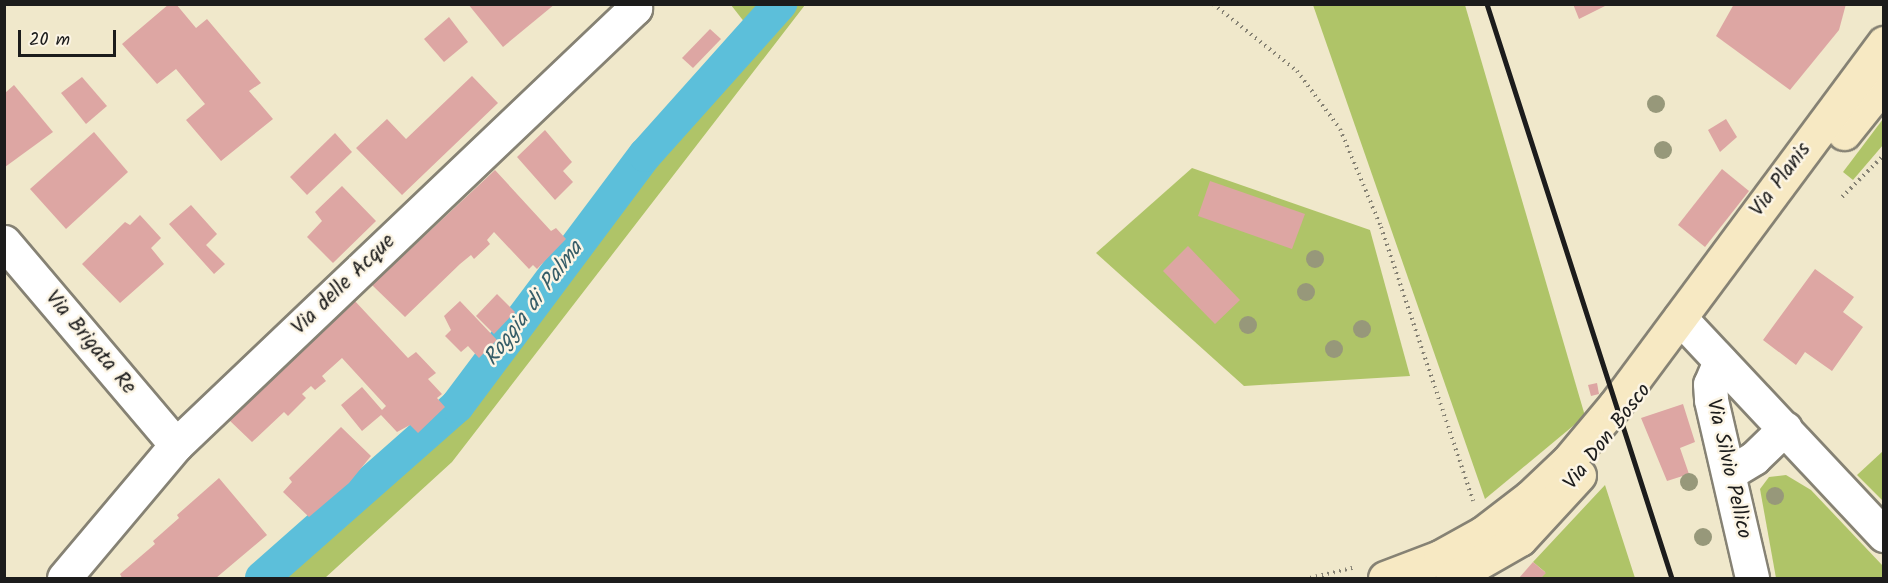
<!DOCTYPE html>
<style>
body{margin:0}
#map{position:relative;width:1888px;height:583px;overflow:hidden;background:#f0e8cb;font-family:Kalam,sans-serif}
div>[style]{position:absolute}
.green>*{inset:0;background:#afc468}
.canal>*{height:34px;margin:-17px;padding:0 17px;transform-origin:17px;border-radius:17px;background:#5cbfda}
.building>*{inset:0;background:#dda6a3}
.path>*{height:4px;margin-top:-2px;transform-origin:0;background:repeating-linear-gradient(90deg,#868274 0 1.5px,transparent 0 6px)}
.roads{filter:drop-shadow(2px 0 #868274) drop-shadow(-2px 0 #868274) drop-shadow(0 2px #868274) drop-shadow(0 -2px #868274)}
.street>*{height:33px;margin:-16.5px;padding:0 16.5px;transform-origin:16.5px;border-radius:16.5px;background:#fff}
.secondary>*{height:33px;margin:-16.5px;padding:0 16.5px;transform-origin:16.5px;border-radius:16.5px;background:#f7e9c3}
.rail>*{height:4.5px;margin:-2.25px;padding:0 2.25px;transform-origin:2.25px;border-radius:2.25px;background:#1c1c1c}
.trees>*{width:18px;height:18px;margin:-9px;border-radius:50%;background:#97987a}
span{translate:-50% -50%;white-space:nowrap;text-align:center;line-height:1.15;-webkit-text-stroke:5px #fcf5e5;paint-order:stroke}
.street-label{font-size:21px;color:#1c1c1c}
.water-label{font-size:22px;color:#365d68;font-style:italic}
.frame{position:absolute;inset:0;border:6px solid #1c1c1c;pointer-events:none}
.scale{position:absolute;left:18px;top:30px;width:98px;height:27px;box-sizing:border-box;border:3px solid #1c1c1c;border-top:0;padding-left:8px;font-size:18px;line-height:21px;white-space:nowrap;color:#1c1c1c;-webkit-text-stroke:4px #fcf5e5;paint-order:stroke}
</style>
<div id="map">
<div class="green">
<div style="clip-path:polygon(731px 5px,768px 5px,749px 28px)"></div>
<div style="clip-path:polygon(787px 5px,805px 5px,452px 462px,325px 578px,277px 578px,455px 420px,587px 244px)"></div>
<div style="clip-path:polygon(1313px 5px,1465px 5px,1585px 416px,1485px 499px)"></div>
<div style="clip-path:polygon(1883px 119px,1883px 145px,1853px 180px,1843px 172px)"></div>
<div style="clip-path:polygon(1192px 168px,1370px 230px,1410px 376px,1244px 386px,1096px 253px)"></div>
<div style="clip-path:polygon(1883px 451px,1883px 501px,1857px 475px)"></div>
<div style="clip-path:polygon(1786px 475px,1811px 490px,1883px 566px,1883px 578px,1776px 578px,1760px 489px,1769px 477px)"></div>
<div style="clip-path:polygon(1605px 485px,1635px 578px,1541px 578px,1545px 572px,1533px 562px)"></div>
</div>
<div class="canal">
<div style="left:262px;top:578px;width:260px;rotate:-41.4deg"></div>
<div style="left:457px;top:406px;width:314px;rotate:-53.2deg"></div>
<div style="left:645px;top:155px;width:203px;rotate:-48.2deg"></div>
</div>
<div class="building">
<div style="clip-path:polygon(169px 4px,176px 4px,196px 28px,207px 19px,261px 83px,249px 91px,273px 119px,221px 161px,186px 120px,205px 104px,176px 69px,157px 84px,122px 44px)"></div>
<div style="clip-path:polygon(468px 4px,555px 4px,503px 47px)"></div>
<div style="clip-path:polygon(1573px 4px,1609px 4px,1579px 19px)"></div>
<div style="clip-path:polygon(1734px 4px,1846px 4px,1839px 30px,1790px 90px,1716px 36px)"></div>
<div style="clip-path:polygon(449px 17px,468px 42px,444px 62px,424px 39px)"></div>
<div style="clip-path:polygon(710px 29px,721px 39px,693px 68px,682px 58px)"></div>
<div style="clip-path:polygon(472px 76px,498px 103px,402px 195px,356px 148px,387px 119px,406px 139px)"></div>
<div style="clip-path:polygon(82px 77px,107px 106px,86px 124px,61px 93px)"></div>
<div style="clip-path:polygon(14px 85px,53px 132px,5px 167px,5px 93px)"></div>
<div style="clip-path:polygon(1726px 119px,1737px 137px,1720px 152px,1708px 130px)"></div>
<div style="clip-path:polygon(545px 130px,572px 162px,563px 171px,573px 182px,555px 200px,517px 157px)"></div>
<div style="clip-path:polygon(94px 132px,128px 172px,66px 229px,30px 189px)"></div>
<div style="clip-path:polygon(335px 133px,352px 152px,307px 195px,290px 177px)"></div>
<div style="clip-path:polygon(1722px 169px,1749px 191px,1705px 247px,1678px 225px)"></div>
<div style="clip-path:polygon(495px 170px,551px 231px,556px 228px,566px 239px,537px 269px,533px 265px,529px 269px,494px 232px,487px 240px,490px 244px,474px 259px,471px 255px,460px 264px,405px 317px,372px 285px)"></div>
<div style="clip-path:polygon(1210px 181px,1305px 214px,1292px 249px,1198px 216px)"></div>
<div style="clip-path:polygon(342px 186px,376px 221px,333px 263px,307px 237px,322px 221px,315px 212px)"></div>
<div style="clip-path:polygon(191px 205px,217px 234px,206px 245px,225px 264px,214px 274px,169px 224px)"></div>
<div style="clip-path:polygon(140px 215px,161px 238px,151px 248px,164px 264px,120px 303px,82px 264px,125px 222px,130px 225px)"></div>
<div style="clip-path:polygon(1188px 246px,1240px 300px,1215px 324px,1163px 271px)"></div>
<div style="clip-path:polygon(1815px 269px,1854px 297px,1843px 312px,1863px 327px,1832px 371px,1805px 352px,1796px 365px,1763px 340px)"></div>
<div style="clip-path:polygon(497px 294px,515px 312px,494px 334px,476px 316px)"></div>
<div style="clip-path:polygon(354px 300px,408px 358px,416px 352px,436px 373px,428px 379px,442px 394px,437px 398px,445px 407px,418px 433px,410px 425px,397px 432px,381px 415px,362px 431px,341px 405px,362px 387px,382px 410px,386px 406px,342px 358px,322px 376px,326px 381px,315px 390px,311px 386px,302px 394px,306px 398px,288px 416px,284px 412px,252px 442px,228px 419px)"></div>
<div style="clip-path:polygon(460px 301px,497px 340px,479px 358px,468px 346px,461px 352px,445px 336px,451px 330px,444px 316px)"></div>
<div style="clip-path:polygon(1597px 383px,1599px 394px,1591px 396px,1588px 385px)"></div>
<div style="clip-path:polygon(1683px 404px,1695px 442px,1680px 448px,1689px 474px,1667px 481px,1641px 418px)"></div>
<div style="clip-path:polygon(341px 427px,371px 456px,349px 483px,309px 517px,283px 492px,292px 482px,289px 478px)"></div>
<div style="clip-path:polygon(219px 478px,267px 535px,216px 578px,122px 578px,120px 574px,155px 544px,153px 541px,179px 518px,177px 515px)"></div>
<div style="clip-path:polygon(1533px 562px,1546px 573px,1541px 578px,1519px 578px)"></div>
</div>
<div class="path">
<div style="left:1213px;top:4px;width:107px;rotate:38.6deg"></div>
<div style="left:1297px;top:71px;width:72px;rotate:53.4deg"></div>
<div style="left:1340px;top:129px;width:106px;rotate:67.3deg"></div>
<div style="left:1381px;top:227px;width:289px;rotate:71.4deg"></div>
<div style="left:1842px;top:197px;width:59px;rotate:-45deg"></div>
<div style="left:1310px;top:578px;width:47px;rotate:-13.4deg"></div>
</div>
<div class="roads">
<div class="street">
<div style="left:4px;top:242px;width:266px;rotate:49.7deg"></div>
<div style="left:1680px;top:318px;width:298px;rotate:46.8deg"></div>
<div style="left:1720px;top:361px;width:25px;rotate:113deg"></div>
<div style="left:1710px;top:384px;width:16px;rotate:86deg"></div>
<div style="left:1711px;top:400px;width:183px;rotate:77deg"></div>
<div style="left:1729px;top:473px;width:29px;rotate:-31deg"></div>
<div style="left:1754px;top:458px;width:43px;rotate:-44.1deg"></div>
<div style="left:64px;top:578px;width:174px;rotate:-49.9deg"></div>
<div style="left:176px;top:445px;width:634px;rotate:-43.59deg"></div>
<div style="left:635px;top:8px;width:5px;rotate:-127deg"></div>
</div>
<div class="secondary">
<div style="left:1844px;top:133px;width:64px;rotate:-51.3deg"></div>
<div style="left:1385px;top:578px;width:59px;rotate:-20.9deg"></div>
<div style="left:1440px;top:557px;width:49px;rotate:-29.2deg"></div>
<div style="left:1483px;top:533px;width:59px;rotate:-37.5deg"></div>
<div style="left:1530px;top:497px;width:52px;rotate:-43.5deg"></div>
<div style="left:1568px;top:461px;width:73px;rotate:-50deg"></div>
<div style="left:1615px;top:405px;width:451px;rotate:-53.4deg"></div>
<div style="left:1452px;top:578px;width:78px;rotate:-29.8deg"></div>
<div style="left:1520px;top:539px;width:87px;rotate:-47.3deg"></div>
</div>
</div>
<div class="rail">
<div style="left:1487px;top:4px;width:603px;rotate:72.14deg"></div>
</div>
<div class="trees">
<div style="left:1656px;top:104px"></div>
<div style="left:1663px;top:150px"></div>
<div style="left:1315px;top:259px"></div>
<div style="left:1306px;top:292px"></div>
<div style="left:1248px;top:325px"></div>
<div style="left:1362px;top:329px"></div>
<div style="left:1334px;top:349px"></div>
<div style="left:1689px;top:482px"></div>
<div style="left:1775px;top:496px"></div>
<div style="left:1703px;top:537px"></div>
</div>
<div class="street-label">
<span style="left:1781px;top:180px;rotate:-53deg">Via Planis</span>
<span style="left:344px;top:285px;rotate:-44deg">Via delle Acque</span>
<span style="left:90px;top:343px;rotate:50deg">Via Brigata Re</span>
<span style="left:1608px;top:437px;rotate:-52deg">Via Don Bosco</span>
<span style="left:1728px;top:469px;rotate:77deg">Via Silvio Pellico</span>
</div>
<div class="water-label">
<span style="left:534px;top:304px;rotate:-53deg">Roggia di Palma</span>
</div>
<div class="frame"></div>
<div class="scale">20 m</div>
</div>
